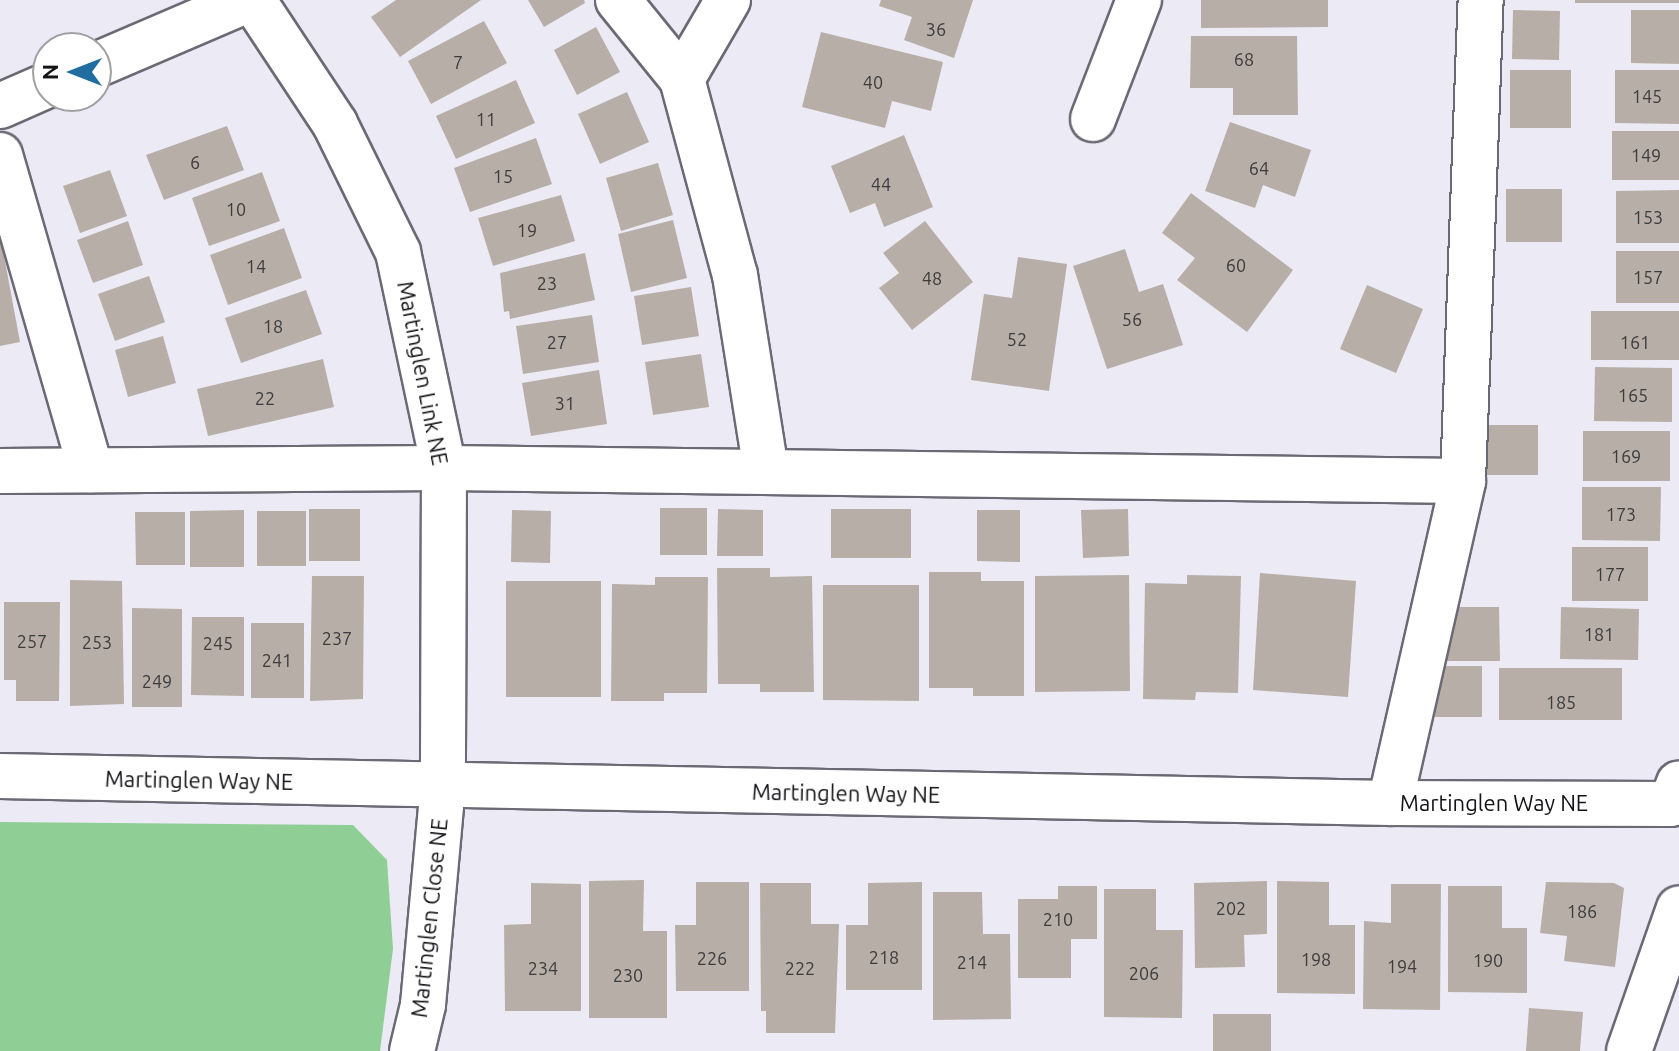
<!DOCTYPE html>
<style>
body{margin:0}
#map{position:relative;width:1679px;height:1051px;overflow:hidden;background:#ebeaf5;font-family:Ubuntu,sans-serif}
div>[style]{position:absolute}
.green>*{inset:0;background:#8fcf96}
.building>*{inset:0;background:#b7afa7}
.roads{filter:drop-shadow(2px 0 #6b6a74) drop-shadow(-2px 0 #6b6a74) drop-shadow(0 2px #6b6a74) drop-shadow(0 -2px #6b6a74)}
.minor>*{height:44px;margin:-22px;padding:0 22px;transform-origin:22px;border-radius:22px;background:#fff}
span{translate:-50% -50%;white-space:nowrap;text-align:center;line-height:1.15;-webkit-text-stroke:6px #fff;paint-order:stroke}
.number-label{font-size:18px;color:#3d3b3c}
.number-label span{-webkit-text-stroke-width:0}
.street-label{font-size:22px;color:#141418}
.north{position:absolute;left:32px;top:32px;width:80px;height:80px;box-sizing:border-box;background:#fff;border:2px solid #a1a1a3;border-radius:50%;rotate:270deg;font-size:22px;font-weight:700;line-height:32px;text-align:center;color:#141418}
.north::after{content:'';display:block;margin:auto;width:28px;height:36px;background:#216da0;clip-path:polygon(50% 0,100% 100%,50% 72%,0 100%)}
</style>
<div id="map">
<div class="green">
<div style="clip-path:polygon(0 822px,353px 825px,387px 860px,393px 949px,380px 1051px,0 1051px)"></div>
</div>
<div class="building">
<div style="clip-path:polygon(396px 0,481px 0,400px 57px,371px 17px)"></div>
<div style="clip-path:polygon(528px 0,584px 0,585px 3px,544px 27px)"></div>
<div style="clip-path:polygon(881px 0,973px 0,954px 58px,904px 40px,912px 17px,879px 6px)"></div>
<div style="clip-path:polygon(1201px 0,1328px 0,1328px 27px,1201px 28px)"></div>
<div style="clip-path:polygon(1575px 0,1679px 0,1679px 3px,1575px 3px)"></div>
<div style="clip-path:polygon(1513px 10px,1560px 11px,1559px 60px,1512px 59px)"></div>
<div style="clip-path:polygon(1631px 10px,1679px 10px,1679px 64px,1631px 63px)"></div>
<div style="clip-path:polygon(484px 21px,507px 63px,431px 104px,408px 61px)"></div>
<div style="clip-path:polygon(596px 27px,620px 72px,577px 95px,554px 50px)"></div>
<div style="clip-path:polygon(821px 32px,943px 62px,931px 111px,892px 101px,885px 128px,802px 107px)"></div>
<div style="clip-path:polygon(1191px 36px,1297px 36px,1298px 115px,1233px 115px,1233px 88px,1190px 88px)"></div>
<div style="clip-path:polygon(1510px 70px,1571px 70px,1571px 128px,1510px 128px)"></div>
<div style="clip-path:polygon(1615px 70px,1679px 70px,1679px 124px,1615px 123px)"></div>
<div style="clip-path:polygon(516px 80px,535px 123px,456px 159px,436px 116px)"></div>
<div style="clip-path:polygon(627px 92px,649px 142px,600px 164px,578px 114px)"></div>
<div style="clip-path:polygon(1230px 122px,1311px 150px,1295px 197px,1263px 185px,1255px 208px,1205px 191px)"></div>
<div style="clip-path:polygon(227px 126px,244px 170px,164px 200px,146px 155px)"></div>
<div style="clip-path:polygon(1612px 131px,1679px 131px,1679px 180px,1612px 180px)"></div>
<div style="clip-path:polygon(904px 135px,933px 207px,884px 227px,875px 203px,850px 213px,831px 166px)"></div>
<div style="clip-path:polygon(536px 138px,552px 184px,470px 212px,454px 168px)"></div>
<div style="clip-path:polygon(658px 163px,673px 215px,621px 231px,606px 178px)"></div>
<div style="clip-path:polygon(110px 170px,127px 216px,80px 233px,63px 186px)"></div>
<div style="clip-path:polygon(262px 172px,280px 221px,209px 246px,192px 198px)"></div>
<div style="clip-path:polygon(1506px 189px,1562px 189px,1562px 242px,1506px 242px)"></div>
<div style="clip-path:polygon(1679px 190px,1679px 243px,1616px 243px,1616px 191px)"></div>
<div style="clip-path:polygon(1191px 193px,1293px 270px,1247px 332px,1177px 280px,1195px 258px,1162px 233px)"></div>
<div style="clip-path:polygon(561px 195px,575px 241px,493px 266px,478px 218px)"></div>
<div style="clip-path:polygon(673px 220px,687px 278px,631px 292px,618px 234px)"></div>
<div style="clip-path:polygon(128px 221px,143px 265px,93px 283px,77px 240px)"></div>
<div style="clip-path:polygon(925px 221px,973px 282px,912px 330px,879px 288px,899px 273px,883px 253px)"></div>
<div style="clip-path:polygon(284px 228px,302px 278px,228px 305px,210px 255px)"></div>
<div style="clip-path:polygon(0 234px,20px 342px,0 346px)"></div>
<div style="clip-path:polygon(1125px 249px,1139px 292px,1163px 284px,1183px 345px,1107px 369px,1073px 266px)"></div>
<div style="clip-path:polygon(1616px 251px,1679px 251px,1679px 303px,1616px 303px)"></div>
<div style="clip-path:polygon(585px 253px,595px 300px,510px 319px,509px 311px,504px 312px,500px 273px)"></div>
<div style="clip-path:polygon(1018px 257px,1067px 264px,1049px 391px,971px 380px,984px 294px,1012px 298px)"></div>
<div style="clip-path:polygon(149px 276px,165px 322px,115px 341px,98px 294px)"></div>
<div style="clip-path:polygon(1367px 285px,1423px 309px,1396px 373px,1340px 349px)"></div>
<div style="clip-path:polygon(691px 287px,699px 336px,642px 345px,634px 296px)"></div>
<div style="clip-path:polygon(306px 290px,322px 334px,241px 363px,225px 318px)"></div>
<div style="clip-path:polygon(1591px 311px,1679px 311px,1679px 360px,1591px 360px)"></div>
<div style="clip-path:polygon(592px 315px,599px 362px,523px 374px,516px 326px)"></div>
<div style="clip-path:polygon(163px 336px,176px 383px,128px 397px,115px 350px)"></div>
<div style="clip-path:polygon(701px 354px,709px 407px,653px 415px,645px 362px)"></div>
<div style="clip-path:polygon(323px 359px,334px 407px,208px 436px,197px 389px)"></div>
<div style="clip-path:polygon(1595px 367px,1672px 368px,1672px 422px,1594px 421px)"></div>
<div style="clip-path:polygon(599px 370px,607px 424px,531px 436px,522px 383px)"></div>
<div style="clip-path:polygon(1477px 425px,1538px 425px,1538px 475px,1477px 475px)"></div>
<div style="clip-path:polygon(1583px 431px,1670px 431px,1670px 481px,1583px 481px)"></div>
<div style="clip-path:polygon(1582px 487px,1661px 487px,1660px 541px,1582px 540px)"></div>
<div style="clip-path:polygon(660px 508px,707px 508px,707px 555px,660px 555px)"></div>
<div style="clip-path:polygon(309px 509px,360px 509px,360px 561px,309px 561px)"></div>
<div style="clip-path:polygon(718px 509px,763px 510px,763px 556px,717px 556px)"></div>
<div style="clip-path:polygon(831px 509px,911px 509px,911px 558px,831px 558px)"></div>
<div style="clip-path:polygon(1128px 509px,1129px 556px,1083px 558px,1081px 510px)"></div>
<div style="clip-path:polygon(244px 510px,244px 567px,190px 567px,190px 511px)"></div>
<div style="clip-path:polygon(512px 510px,551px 511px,550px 563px,511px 562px)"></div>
<div style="clip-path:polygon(977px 510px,1020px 510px,1020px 562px,977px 561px)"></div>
<div style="clip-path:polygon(257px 511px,306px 511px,306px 566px,257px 566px)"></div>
<div style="clip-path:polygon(135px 512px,185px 512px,185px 565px,136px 565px)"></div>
<div style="clip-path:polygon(1572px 547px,1648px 547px,1648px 601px,1572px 601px)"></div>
<div style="clip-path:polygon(717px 568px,770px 568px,770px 577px,812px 576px,814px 692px,760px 692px,760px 684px,718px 684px)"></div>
<div style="clip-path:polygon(929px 572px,981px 572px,981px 581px,1024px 581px,1024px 696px,973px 696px,973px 688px,929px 688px)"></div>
<div style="clip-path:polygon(1260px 573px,1356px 581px,1348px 697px,1253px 690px)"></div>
<div style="clip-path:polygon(1129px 575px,1130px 691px,1035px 692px,1035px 576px)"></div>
<div style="clip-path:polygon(1187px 575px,1241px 576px,1238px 693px,1196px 692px,1195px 700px,1143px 699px,1145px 583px,1187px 584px)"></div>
<div style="clip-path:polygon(312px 576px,364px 576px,363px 699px,310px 701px)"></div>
<div style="clip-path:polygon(655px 577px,708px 577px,707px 693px,664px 693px,664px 701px,611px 701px,612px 584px,655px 585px)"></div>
<div style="clip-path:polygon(70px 580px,122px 581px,124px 704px,70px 706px)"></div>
<div style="clip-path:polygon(506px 581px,601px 581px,601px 697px,506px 697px)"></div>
<div style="clip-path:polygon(823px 585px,919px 585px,919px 701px,823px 700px)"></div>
<div style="clip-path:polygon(4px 602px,60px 602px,59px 701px,16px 701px,16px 680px,4px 680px)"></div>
<div style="clip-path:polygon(1443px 607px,1499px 607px,1500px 661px,1443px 661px)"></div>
<div style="clip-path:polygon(1561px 607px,1639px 609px,1638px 660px,1560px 659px)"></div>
<div style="clip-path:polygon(132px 608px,182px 609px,182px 707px,132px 707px)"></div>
<div style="clip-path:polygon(192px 617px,244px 617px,244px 696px,191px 695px)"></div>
<div style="clip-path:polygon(251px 623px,304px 623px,304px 698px,251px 698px)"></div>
<div style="clip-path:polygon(1430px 666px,1482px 666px,1482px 717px,1430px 717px)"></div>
<div style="clip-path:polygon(1499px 668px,1622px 668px,1622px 720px,1499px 720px)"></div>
<div style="clip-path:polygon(644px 880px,643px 931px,667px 931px,667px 1018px,589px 1018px,589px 881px)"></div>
<div style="clip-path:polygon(1267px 881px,1267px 934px,1244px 935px,1245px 967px,1195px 968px,1194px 883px)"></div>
<div style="clip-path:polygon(1277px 881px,1329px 882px,1329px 925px,1355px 925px,1355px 994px,1277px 993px)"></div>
<div style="clip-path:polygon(696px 882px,749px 882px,749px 991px,676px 991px,675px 925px,696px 925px)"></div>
<div style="clip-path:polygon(922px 882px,922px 990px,846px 990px,846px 925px,868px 925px,868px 883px)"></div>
<div style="clip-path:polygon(1546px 882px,1614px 883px,1624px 888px,1615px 967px,1564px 961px,1567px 936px,1540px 933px)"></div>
<div style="clip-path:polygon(531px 883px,581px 884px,581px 1011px,505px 1011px,504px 925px,531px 924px)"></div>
<div style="clip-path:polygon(760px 883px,811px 883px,811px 924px,839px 924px,835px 1033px,766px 1033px,766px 1011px,761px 1011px)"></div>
<div style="clip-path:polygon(1391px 884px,1441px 884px,1440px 1010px,1363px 1009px,1364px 921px,1391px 923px)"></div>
<div style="clip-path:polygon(1058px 886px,1097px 886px,1097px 939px,1071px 939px,1071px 978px,1018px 978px,1018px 899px,1058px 899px)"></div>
<div style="clip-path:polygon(1448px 886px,1502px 886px,1502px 928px,1527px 928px,1527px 993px,1448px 992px)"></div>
<div style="clip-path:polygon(1104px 889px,1156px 889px,1156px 930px,1183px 930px,1182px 1018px,1104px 1017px)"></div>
<div style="clip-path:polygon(933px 892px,982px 892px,983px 934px,1010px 934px,1011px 1019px,933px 1020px)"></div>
<div style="clip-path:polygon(1529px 1008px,1583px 1012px,1580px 1051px,1526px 1051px)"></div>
<div style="clip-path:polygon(1213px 1014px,1271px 1014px,1271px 1051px,1213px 1051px)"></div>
</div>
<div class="roads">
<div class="minor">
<div style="left:253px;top:0;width:149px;rotate:56.5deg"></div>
<div style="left:335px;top:124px;width:143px;rotate:63.8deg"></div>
<div style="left:398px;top:252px;width:221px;rotate:78deg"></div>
<div style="left:444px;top:468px;width:317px;rotate:90.2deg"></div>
<div style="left:443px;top:785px;width:221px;rotate:95.2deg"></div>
<div style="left:423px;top:1005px;width:47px;rotate:103.4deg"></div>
<div style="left:618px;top:0;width:102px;rotate:51deg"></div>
<div style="left:728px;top:0;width:91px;rotate:120.2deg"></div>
<div style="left:682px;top:79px;width:203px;rotate:74.9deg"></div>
<div style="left:735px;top:275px;width:197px;rotate:81deg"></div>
<div style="left:96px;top:65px;width:165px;rotate:-23.2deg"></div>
<div style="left:0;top:106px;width:52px;rotate:-23.6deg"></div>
<div style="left:1093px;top:119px;width:128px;rotate:-68.9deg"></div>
<div style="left:0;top:155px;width:328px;rotate:73.9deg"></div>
<div style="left:0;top:471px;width:444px;rotate:-0.4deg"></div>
<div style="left:444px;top:468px;width:1019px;rotate:0.73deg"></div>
<div style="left:1463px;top:481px;width:481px;rotate:-87.9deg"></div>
<div style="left:0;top:776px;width:1390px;rotate:1.11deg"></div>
<div style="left:1390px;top:803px;width:281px;rotate:0.2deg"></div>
<div style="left:1671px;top:804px;width:22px;rotate:-69deg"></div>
<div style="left:1390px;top:803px;width:330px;rotate:-77.2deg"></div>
<div style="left:1629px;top:1051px;width:151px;rotate:-70.7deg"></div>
</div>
</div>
<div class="number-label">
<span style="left:936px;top:29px">36</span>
<span style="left:1244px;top:59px">68</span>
<span style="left:458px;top:62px">7</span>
<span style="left:873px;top:82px">40</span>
<span style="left:1647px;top:96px">145</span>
<span style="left:486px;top:119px">11</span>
<span style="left:1646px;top:155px">149</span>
<span style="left:195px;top:162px">6</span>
<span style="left:1259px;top:168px">64</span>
<span style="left:503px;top:176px">15</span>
<span style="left:881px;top:184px">44</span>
<span style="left:236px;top:209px">10</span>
<span style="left:1648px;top:217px">153</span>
<span style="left:527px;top:230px">19</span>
<span style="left:1236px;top:265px">60</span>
<span style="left:256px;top:266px">14</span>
<span style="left:1648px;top:277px">157</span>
<span style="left:932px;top:278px">48</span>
<span style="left:547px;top:283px">23</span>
<span style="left:1132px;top:319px">56</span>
<span style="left:273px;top:326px">18</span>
<span style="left:1017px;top:339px">52</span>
<span style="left:557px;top:342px">27</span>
<span style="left:1635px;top:342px">161</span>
<span style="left:1633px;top:395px">165</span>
<span style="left:265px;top:398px">22</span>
<span style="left:565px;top:403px">31</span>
<span style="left:1626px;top:456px">169</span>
<span style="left:1621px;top:514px">173</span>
<span style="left:1610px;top:574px">177</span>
<span style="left:1599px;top:634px">181</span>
<span style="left:337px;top:638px">237</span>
<span style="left:32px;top:641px">257</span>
<span style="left:97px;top:642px">253</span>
<span style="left:218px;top:643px">245</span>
<span style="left:277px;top:660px">241</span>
<span style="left:157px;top:681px">249</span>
<span style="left:1561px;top:702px">185</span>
<span style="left:1231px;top:908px">202</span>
<span style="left:1582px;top:911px">186</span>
<span style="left:1058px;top:919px">210</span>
<span style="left:884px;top:957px">218</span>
<span style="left:712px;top:958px">226</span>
<span style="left:1316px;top:959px">198</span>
<span style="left:1488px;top:960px">190</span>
<span style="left:972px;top:962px">214</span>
<span style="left:1402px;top:966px">194</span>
<span style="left:543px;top:968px">234</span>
<span style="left:800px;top:968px">222</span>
<span style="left:1144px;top:973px">206</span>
<span style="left:628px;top:975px">230</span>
</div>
<div class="street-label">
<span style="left:423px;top:373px;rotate:79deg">Martinglen Link NE</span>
<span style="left:199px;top:780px;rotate:1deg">Martinglen Way NE</span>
<span style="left:846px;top:793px;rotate:1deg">Martinglen Way NE</span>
<span style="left:1494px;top:803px">Martinglen Way NE</span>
<span style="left:429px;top:918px;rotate:-84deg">Martinglen Close NE</span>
</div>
<div class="north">N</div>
</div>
